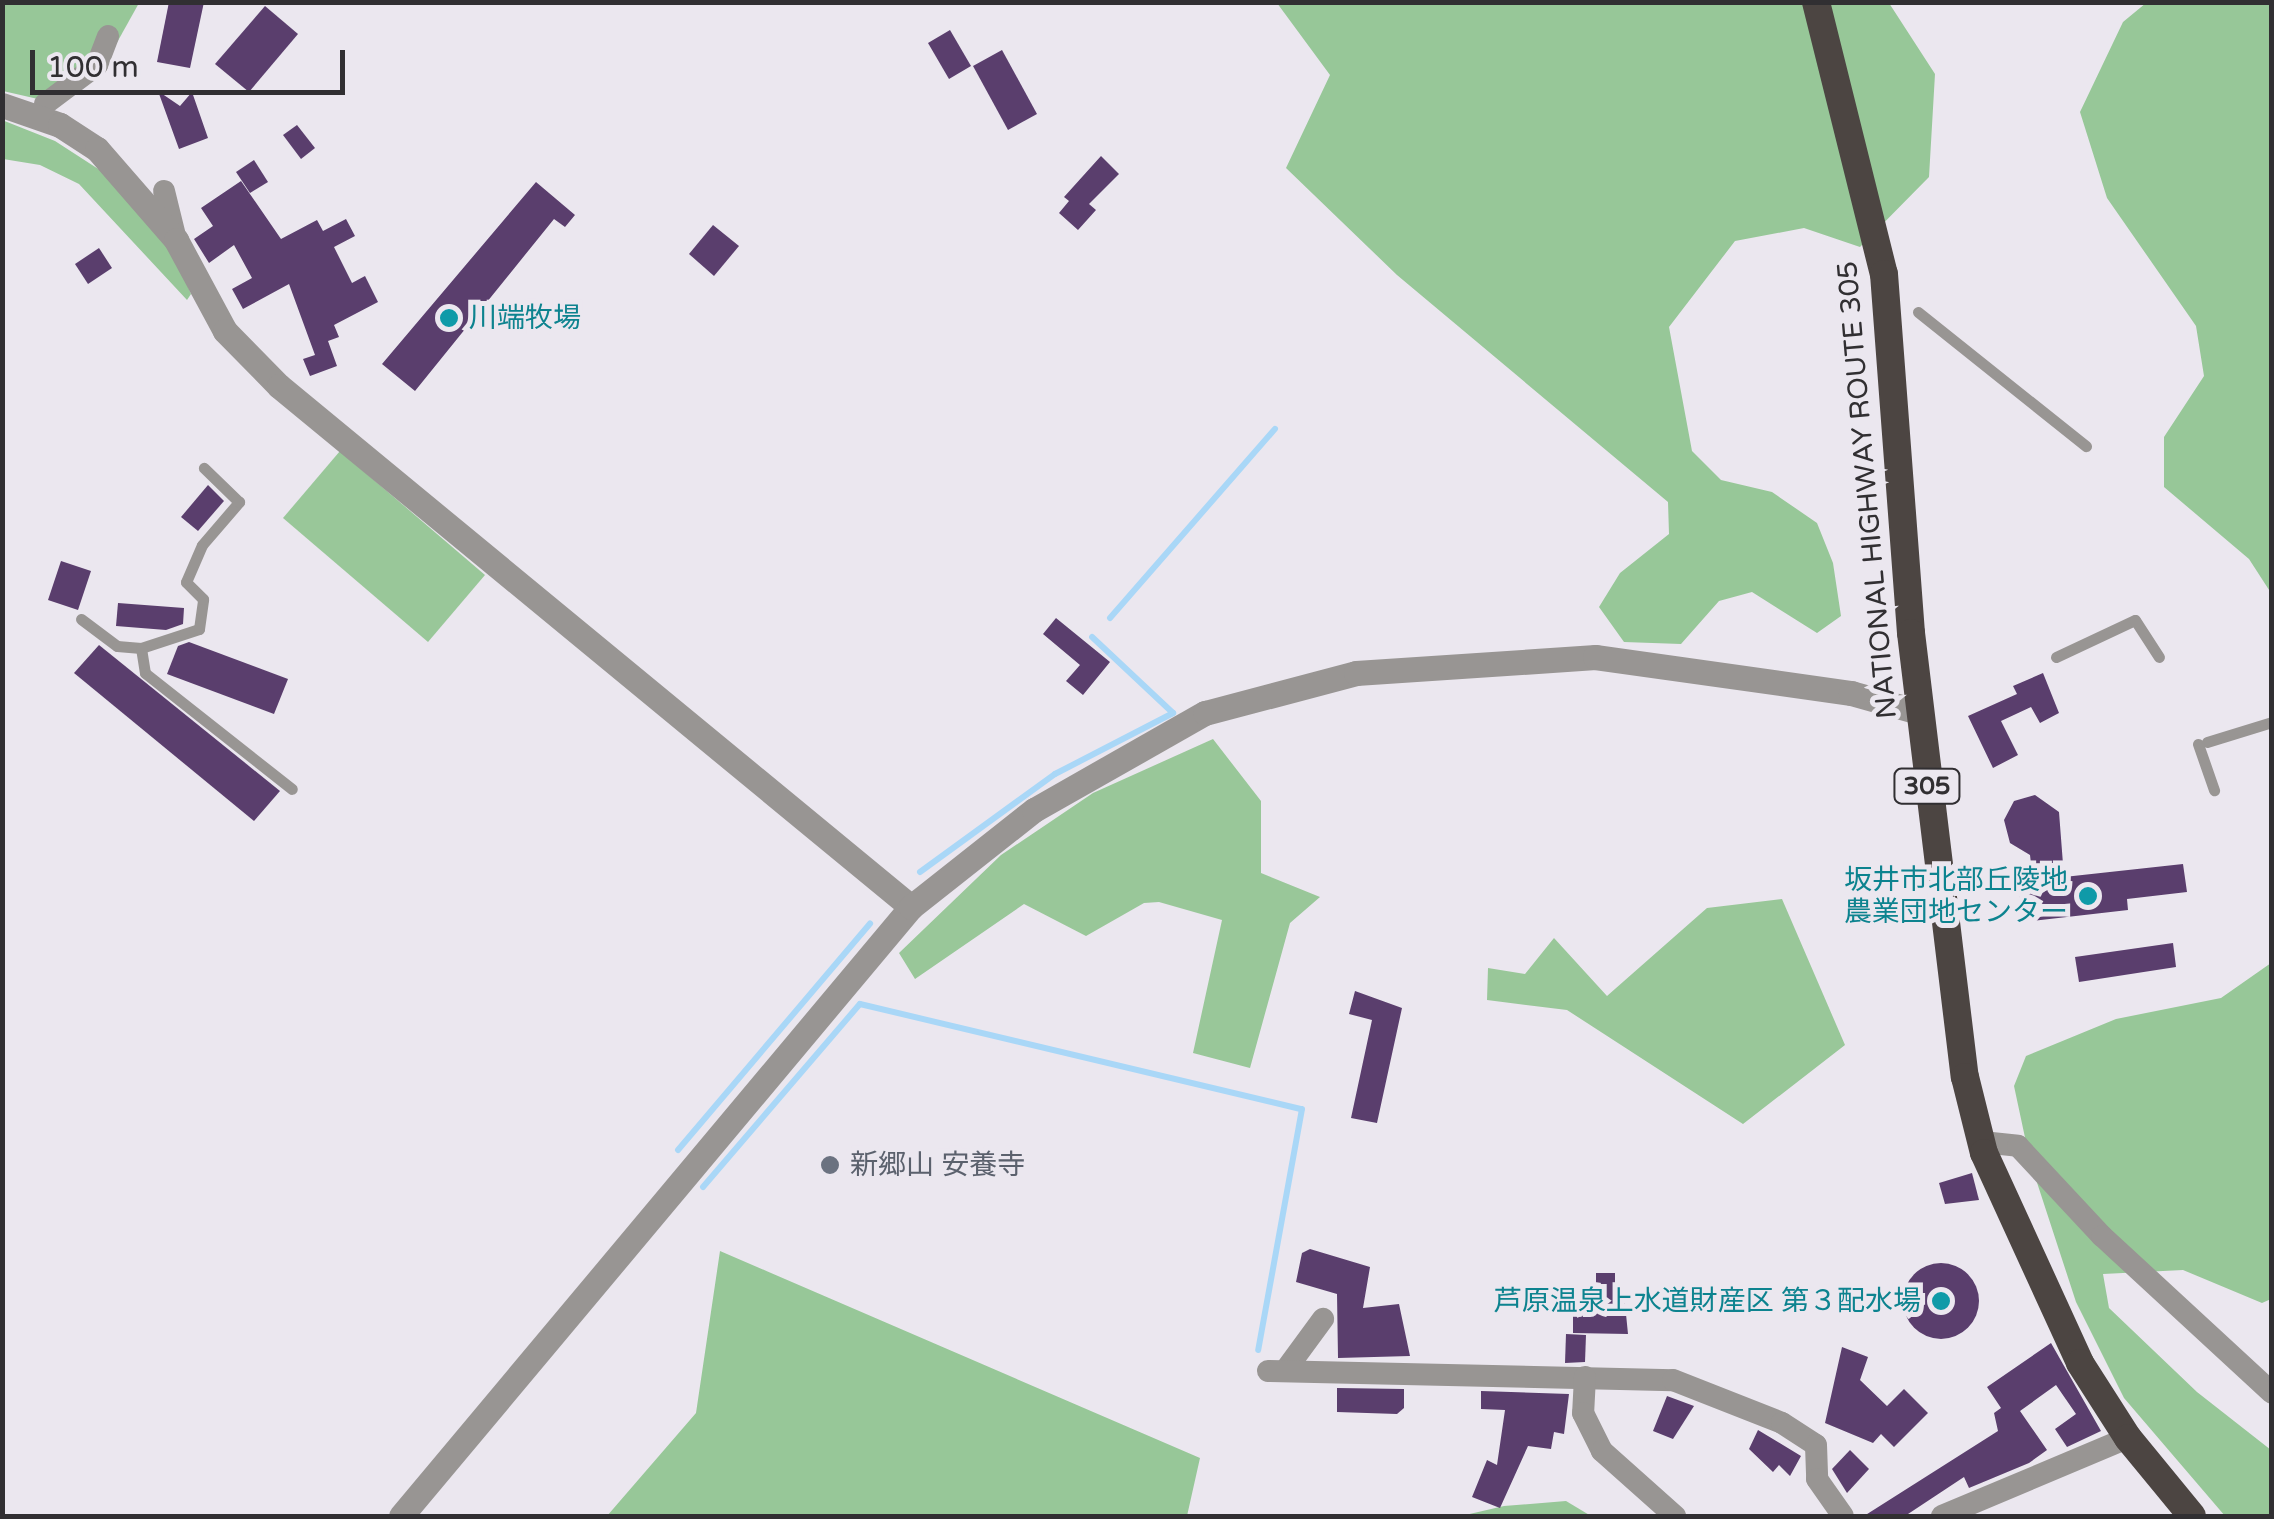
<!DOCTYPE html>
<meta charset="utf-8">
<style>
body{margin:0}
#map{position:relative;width:2274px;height:1519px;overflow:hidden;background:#ebe7ef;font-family:"Varela Round","Noto Sans JP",sans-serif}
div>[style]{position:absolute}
.green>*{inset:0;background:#99c799}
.forest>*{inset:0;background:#97c798}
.stream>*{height:6px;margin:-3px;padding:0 3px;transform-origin:3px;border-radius:3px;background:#a9d7f7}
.building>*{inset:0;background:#5a3e6d}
.round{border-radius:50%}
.service>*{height:11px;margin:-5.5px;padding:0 5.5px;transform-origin:5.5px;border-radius:5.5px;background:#989593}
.minor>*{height:22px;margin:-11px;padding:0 11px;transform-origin:11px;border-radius:11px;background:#989593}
.tertiary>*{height:25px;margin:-12.5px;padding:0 12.5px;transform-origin:12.5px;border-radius:12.5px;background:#989593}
.trunk>*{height:28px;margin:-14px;padding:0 14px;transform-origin:14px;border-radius:14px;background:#4c4542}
.dots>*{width:28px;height:28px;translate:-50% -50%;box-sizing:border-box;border:5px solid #ebe7ef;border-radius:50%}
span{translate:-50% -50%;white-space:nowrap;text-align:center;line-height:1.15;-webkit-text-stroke:10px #ebe7ef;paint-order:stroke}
.shield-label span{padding:2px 8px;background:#ebe7ef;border:2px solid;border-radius:8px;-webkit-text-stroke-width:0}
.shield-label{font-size:25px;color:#312f32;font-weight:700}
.culture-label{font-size:28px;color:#0d838f}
.left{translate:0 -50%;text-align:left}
.right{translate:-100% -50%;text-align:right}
.street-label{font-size:28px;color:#312f32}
.worship-label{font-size:28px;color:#5b616d}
.frame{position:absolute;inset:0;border:5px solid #312f32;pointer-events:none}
.scale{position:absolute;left:30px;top:50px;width:315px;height:45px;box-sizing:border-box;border:5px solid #312f32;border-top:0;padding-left:12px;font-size:30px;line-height:35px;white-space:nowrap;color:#312f32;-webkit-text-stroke:8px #ebe7ef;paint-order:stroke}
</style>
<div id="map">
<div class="green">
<div style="clip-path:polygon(340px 451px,485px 575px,428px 642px,283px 518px)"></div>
<div style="clip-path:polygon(1213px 739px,1261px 801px,1261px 873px,1320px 897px,1290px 923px,1250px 1068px,1193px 1053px,1222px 920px,1159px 902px,1144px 903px,1086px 936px,1024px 904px,915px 979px,899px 953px,1001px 855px,1093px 793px)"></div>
<div style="clip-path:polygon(1782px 899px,1845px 1045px,1743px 1124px,1567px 1010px,1487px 1000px,1488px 968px,1525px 974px,1554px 938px,1607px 996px,1707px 908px)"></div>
</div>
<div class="forest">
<div style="clip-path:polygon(2px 3px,139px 3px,105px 64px,38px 99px,3px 91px)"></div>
<div style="clip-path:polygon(1277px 3px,1889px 3px,1935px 74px,1929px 177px,1860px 247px,1804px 228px,1735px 241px,1669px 327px,1692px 451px,1721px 480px,1772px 492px,1817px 523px,1833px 563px,1841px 616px,1817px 633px,1752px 592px,1719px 601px,1681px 644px,1624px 642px,1599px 607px,1620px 573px,1669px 534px,1668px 502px,1397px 275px,1286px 168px,1330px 75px)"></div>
<div style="clip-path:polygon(2146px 3px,2271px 3px,2271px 593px,2249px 559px,2164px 487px,2164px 437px,2204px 376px,2196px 326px,2107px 198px,2080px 112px,2123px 22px)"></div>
<div style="clip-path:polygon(2px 120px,55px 141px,106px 174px,175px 256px,191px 294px,187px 300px,79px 184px,40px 165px,3px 159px)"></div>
<div style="clip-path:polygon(2271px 963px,2271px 1299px,2262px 1303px,2183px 1270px,2103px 1274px,2109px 1308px,2197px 1392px,2271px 1450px,2271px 1516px,2225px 1516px,2124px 1398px,2076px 1302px,2030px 1161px,2014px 1086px,2026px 1056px,2116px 1019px,2221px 998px)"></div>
<div style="clip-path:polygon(720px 1251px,1200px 1458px,1187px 1516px,607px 1516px,696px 1413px)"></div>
<div style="clip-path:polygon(1566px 1501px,1591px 1516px,1461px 1516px,1504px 1506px)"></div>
</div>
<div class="stream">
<div style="left:1110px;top:618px;width:251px;rotate:-48.9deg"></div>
<div style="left:920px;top:872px;width:167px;rotate:-36deg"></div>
<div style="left:1055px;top:774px;width:133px;rotate:-27.3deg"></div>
<div style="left:1173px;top:713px;width:111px;rotate:-136.8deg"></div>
<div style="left:678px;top:1150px;width:297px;rotate:-49.7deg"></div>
<div style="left:703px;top:1187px;width:241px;rotate:-49.4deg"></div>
<div style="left:860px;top:1004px;width:454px;rotate:13.4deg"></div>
<div style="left:1302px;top:1109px;width:245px;rotate:100.3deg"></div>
</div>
<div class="building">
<div style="clip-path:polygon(169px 2px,204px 2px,190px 68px,157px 62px)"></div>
<div style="clip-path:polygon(265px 6px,298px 34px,249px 92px,215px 64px)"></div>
<div style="clip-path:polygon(950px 30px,971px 66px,949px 79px,928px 43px)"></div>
<div style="clip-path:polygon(1002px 50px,1037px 114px,1008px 130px,973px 66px)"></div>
<div style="clip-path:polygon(158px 91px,180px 106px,192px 92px,208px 138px,179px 149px)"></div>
<div style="clip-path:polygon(297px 125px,315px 148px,301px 159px,283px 135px)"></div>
<div style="clip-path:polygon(1101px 156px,1119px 174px,1089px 204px,1096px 210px,1078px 230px,1059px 213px,1069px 201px,1064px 197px)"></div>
<div style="clip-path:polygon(254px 160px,268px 182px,250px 193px,236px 172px)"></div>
<div style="clip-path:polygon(241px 181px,281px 239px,317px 220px,323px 231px,346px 219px,355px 236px,334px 247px,352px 283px,365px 276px,378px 302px,334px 325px,339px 337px,328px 341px,337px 366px,310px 376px,303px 359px,315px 355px,289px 284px,243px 309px,232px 289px,252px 278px,234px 245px,209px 263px,194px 239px,213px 226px,201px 208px)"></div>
<div style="clip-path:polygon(536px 182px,575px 215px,565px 227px,554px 219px,415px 391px,382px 364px)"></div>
<div style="clip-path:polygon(713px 225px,739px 246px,714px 276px,689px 254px)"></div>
<div style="clip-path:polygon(99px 248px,112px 268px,88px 284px,75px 264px)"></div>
<div style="clip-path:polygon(208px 485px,224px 501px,198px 531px,181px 517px)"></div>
<div style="clip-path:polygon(61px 561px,91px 571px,78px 610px,48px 600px)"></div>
<div style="clip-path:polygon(118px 603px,184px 608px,183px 624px,166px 630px,116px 626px)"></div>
<div style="clip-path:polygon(1056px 618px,1110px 662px,1083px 695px,1066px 681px,1080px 665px,1043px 634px)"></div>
<div style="clip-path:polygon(189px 642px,288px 679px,274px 714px,167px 674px,178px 646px)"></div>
<div style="clip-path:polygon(99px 645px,280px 791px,254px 821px,74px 673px)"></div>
<div style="clip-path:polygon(2043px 673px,2059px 713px,2040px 723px,2031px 707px,2001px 721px,2018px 755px,1993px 768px,1968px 716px,2017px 694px,2013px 686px)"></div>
<div style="clip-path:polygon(2035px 795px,2059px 812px,2064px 877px,2183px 864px,2187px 892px,2127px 899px,2128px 910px,2023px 922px,2018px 882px,2033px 881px,2030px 855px,2010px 843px,2004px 820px,2014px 801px)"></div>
<div style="clip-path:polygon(2173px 943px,2176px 967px,2079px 982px,2075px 957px)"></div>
<div style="clip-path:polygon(1355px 991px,1402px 1008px,1377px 1123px,1351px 1118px,1372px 1020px,1349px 1014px)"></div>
<div style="clip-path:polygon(1972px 1173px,1979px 1200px,1945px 1204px,1939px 1183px)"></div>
<div style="clip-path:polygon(1310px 1249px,1370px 1267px,1363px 1308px,1399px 1304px,1410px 1356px,1338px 1358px,1337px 1294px,1296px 1282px,1302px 1253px)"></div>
<div class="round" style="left:1903px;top:1263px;width:76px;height:76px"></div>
<div style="clip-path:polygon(1596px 1273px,1615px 1273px,1615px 1283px,1623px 1284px,1628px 1334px,1573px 1333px,1573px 1308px,1596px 1308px)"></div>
<div style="clip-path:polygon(1566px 1334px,1586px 1335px,1585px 1362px,1565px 1363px)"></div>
<div style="clip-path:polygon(2051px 1343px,2101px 1431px,2067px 1447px,2055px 1429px,2076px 1414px,2056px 1385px,2020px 1411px,2047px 1450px,2029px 1463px,1969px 1488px,1964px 1477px,1905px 1516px,1864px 1516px,1998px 1431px,1994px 1413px,2001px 1408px,1987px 1387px)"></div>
<div style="clip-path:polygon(1842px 1347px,1868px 1357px,1860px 1380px,1887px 1406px,1904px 1389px,1928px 1413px,1894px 1447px,1881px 1434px,1873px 1443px,1825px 1423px)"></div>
<div style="clip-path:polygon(1337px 1388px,1404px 1389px,1404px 1408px,1397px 1414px,1337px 1412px)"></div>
<div style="clip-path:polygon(1481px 1391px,1569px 1394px,1564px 1434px,1554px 1432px,1551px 1449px,1528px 1446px,1500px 1508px,1472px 1497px,1487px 1460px,1497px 1465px,1505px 1410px,1481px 1409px)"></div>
<div style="clip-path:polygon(1667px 1396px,1694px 1406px,1673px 1439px,1653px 1431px)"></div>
<div style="clip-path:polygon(1758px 1430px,1801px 1456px,1790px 1476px,1779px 1465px,1773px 1472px,1749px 1449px)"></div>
<div style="clip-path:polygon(1850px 1450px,1869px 1469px,1847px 1493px,1832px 1469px)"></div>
</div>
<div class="service">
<div style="left:1918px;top:312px;width:215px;rotate:38.6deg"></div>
<div style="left:81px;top:619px;width:45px;rotate:36.9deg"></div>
<div style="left:117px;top:646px;width:24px;rotate:5deg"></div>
<div style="left:141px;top:648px;width:61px;rotate:-18.1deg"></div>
<div style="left:199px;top:629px;width:30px;rotate:-82deg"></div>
<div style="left:203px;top:599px;width:24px;rotate:-135deg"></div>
<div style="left:186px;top:582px;width:40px;rotate:-66.6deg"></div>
<div style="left:202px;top:545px;width:57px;rotate:-49.3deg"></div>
<div style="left:239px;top:502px;width:49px;rotate:-135.8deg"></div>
<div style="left:141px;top:648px;width:25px;rotate:81deg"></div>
<div style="left:145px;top:673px;width:187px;rotate:38.3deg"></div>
<div style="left:2056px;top:657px;width:87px;rotate:-25.1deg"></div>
<div style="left:2135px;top:620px;width:44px;rotate:57deg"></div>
<div style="left:2207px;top:742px;width:68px;rotate:-17.1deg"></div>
<div style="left:2198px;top:744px;width:49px;rotate:70.8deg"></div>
</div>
<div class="minor">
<div style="left:45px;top:104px;width:65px;rotate:-36.9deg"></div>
<div style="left:97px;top:65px;width:31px;rotate:-69deg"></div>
<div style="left:164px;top:191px;width:50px;rotate:76.2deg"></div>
<div style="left:1982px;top:1142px;width:36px;rotate:6deg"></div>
<div style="left:2018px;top:1146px;width:123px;rotate:47deg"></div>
<div style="left:2102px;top:1236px;width:231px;rotate:42.7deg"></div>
<div style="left:1287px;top:1368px;width:61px;rotate:-53.7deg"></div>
<div style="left:1268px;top:1371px;width:405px;rotate:1.3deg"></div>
<div style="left:1673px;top:1380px;width:117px;rotate:21.5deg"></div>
<div style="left:1782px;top:1423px;width:40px;rotate:32.9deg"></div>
<div style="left:1816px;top:1445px;width:34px;rotate:88deg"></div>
<div style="left:1817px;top:1479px;width:45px;rotate:54.9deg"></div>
<div style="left:1585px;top:1377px;width:36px;rotate:93deg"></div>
<div style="left:1583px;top:1413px;width:42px;rotate:63.4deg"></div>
<div style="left:1602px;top:1451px;width:98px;rotate:41.7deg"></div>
<div style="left:1942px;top:1516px;width:202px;rotate:-22.8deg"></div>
</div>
<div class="tertiary">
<div style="left:2px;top:105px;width:61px;rotate:19deg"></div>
<div style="left:60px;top:125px;width:44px;rotate:33deg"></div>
<div style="left:97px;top:149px;width:121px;rotate:49deg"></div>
<div style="left:176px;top:240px;width:103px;rotate:61.7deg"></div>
<div style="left:225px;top:331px;width:77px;rotate:45.5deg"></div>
<div style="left:279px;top:386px;width:819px;rotate:39.5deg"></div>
<div style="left:401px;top:1516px;width:794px;rotate:-50.06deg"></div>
<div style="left:911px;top:907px;width:157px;rotate:-38.3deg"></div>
<div style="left:1034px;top:810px;width:197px;rotate:-29.6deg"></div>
<div style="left:1205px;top:713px;width:156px;rotate:-14.8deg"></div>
<div style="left:1356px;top:673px;width:240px;rotate:-3.8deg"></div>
<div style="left:1595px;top:657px;width:259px;rotate:8deg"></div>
<div style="left:1851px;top:693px;width:71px;rotate:15.6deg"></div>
</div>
<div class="trunk">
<div style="left:1816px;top:2px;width:280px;rotate:76deg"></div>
<div style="left:1884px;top:274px;width:360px;rotate:85.7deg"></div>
<div style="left:1911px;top:633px;width:447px;rotate:83.1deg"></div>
<div style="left:1965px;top:1077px;width:78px;rotate:76deg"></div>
<div style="left:1984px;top:1153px;width:231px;rotate:65.4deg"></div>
<div style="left:2080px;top:1363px;width:89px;rotate:57.4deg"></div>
<div style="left:2128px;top:1438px;width:101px;rotate:50.6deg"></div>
</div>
<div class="dots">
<div style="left:449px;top:318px;background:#0f9aa8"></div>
<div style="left:2088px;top:896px;background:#0f9aa8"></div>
<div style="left:830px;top:1165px;background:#6b7280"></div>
<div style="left:1941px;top:1301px;background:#0f9aa8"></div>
</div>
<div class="shield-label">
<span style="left:1927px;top:786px">305</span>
</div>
<div class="culture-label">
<span class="left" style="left:469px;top:318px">川端牧場</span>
<span class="right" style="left:2068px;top:896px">坂井市北部丘陵地<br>農業団地センター</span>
<span class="right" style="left:1921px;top:1301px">芦原温泉上水道財産区 第３配水場</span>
</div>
<div class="street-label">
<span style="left:1867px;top:490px;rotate:-95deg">NATIONAL HIGHWAY ROUTE 305</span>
</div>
<div class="worship-label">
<span class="left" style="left:850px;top:1165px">新郷山 安養寺</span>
</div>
<div class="frame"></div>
<div class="scale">100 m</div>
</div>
